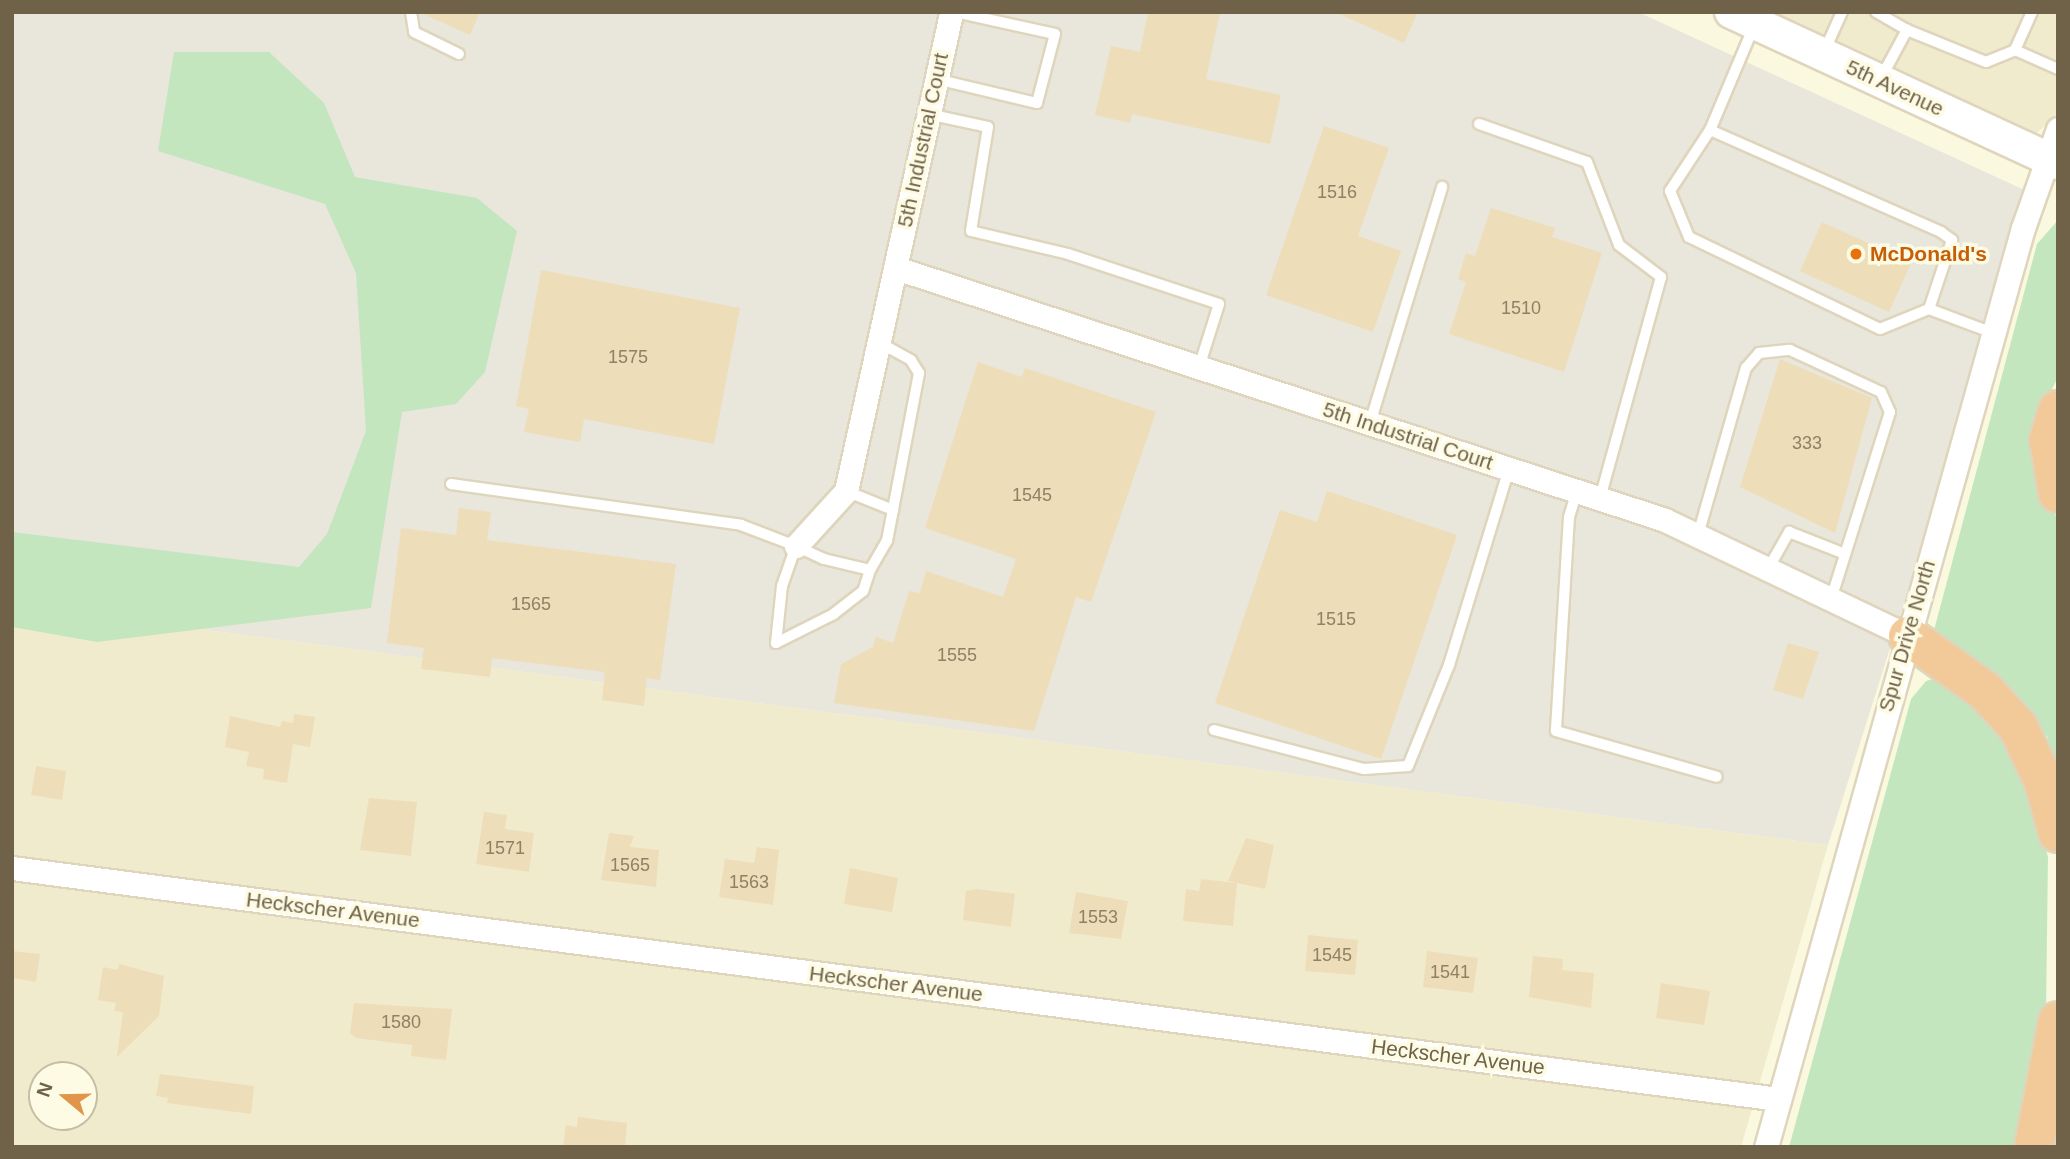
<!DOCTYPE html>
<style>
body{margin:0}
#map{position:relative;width:2070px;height:1159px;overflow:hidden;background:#faf8df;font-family:Arial,sans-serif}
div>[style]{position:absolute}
.residential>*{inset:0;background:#f1ebce}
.industrial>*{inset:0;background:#e9e6db}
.green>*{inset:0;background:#c4e6bf}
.building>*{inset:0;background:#eeddb9}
.roads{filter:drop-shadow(2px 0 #ded5bc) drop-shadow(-2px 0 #ded5bc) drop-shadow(0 2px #ded5bc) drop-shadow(0 -2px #ded5bc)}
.lane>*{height:10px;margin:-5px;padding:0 5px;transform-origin:5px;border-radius:5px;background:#fff}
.street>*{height:23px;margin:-11.5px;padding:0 11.5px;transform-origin:11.5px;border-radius:11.5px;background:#fff}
.secondary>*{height:32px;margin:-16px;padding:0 16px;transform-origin:16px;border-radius:16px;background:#fff}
.highway>*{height:38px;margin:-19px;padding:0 19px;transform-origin:19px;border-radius:19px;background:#f2ca99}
.dots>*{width:19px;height:19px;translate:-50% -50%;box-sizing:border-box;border:4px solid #fefbe5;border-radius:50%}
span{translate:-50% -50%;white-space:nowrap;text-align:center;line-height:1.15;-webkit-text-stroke:7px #fefbe5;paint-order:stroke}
.number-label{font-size:18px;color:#8f8165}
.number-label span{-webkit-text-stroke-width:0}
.street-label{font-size:21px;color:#6f6249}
.food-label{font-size:21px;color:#c56008;font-weight:700}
.left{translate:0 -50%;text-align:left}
.frame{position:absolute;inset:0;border:14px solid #6f6249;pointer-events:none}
.north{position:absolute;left:28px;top:1061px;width:70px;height:70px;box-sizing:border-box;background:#fefbe5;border:2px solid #c5bea7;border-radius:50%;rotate:289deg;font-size:19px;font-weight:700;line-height:28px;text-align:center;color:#6f6249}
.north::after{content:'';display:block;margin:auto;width:24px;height:32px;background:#df964a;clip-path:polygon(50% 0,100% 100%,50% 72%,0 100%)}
</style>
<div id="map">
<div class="residential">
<div style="clip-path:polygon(1751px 12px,2058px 12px,2058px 113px,2030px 140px)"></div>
<div style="clip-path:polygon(evenodd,12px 604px,1828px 845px,1741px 1147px,12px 1147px,12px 604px,42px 1075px,84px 1075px,84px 1117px,42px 1117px,42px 1075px)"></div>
</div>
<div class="industrial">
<div style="clip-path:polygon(12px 12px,1638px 12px,2033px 194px,1828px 845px,12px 604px)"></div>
</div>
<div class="green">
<div style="clip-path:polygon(174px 52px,269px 52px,324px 103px,355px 177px,477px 198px,517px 231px,485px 372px,456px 404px,402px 412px,371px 608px,97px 642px,12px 627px,12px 532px,299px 567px,327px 534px,366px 431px,356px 273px,325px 204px,158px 151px)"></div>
<div style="clip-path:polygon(2058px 220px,2058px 377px,2041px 411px,2039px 477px,2058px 521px,2058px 779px,2047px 736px,1933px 634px,2037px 244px)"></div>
<div style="clip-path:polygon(1948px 675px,2023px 759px,2048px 857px,2046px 1011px,2019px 1147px,1789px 1147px,1911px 699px,1926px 681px)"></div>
</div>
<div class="building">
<div style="clip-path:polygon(419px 12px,480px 12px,470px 35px)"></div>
<div style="clip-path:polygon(1148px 12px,1220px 12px,1206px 79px,1281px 95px,1270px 144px,1132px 114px,1130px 123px,1095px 115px,1111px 46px,1140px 52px)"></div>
<div style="clip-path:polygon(1335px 12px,1418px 12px,1404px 43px)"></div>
<div style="clip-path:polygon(1324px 126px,1389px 148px,1358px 236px,1401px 251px,1373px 332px,1266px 295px)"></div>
<div style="clip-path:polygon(1491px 208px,1555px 228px,1552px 237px,1602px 253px,1564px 372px,1449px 334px,1466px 282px,1458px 279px,1466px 253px,1475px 256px)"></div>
<div style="clip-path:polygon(1822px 222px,1911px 263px,1889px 312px,1800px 271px)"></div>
<div style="clip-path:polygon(541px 270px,740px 308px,714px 444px,584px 419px,580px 442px,524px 432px,529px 409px,516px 406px)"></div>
<div style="clip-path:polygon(1780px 359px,1872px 398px,1835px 533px,1740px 487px)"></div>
<div style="clip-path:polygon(978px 362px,1022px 377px,1025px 368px,1156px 412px,1091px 602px,1076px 597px,1034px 731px,834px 703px,841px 664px,873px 647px,876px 637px,893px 643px,909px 591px,920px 593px,926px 571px,1003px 597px,1016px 559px,925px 528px)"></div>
<div style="clip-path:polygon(1327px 491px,1457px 535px,1381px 759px,1215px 703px,1280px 510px,1317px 522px)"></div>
<div style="clip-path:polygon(459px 508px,491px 512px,487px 540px,676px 564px,660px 680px,647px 678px,644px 706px,602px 700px,605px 672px,492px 658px,490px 677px,421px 669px,424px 648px,387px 643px,401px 528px,456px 535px)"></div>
<div style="clip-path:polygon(1788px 643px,1819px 652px,1803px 699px,1773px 690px)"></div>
<div style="clip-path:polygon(294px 714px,315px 717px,310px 747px,293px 744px,287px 783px,263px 779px,264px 769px,246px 766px,249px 752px,225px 747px,230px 716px,280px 727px,282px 721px,293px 723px)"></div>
<div style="clip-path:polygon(36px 766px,66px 771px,62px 800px,31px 795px)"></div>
<div style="clip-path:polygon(369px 798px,417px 802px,411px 856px,360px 850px)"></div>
<div style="clip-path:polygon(484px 812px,507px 815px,505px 829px,534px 833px,529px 872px,476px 864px)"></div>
<div style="clip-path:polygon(609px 833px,634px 836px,630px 847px,659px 850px,656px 887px,601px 880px)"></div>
<div style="clip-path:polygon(1246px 838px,1274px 845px,1265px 889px,1237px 883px,1233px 926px,1183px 921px,1186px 889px,1199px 891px,1201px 879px,1236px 883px,1228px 881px)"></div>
<div style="clip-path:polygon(757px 847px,779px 850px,773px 905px,719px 897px,725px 859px,754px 863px)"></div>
<div style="clip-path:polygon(850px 868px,898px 878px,892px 912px,844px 904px)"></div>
<div style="clip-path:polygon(977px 889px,1015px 894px,1011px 927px,963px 920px,966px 891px)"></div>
<div style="clip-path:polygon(1076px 892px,1128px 901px,1121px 939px,1069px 933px)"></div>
<div style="clip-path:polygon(1308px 935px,1358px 940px,1355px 975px,1305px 971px)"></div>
<div style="clip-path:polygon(12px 951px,40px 954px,36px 982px,12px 978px)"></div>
<div style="clip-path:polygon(1427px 951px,1478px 958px,1473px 993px,1423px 987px)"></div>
<div style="clip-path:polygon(1533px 956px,1563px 959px,1562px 970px,1594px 973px,1591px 1008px,1529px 997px)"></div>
<div style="clip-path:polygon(119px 964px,164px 976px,159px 1016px,117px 1057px,123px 1012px,114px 1011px,116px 1003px,98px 1000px,103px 967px,118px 970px)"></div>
<div style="clip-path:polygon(1661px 983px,1710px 991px,1704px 1025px,1656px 1018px)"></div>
<div style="clip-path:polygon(354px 1003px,452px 1009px,446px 1060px,411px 1056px,412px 1045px,356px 1038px,350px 1033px)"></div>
<div style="clip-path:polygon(160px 1074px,254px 1086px,251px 1114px,167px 1103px,168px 1098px,156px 1096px)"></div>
<div style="clip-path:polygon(578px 1117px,627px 1123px,625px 1147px,563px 1147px,566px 1125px,577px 1127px)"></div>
</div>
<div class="roads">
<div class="lane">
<div style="left:411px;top:12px;width:20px;rotate:81deg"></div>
<div style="left:414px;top:32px;width:50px;rotate:26.1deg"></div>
<div style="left:1876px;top:12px;width:36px;rotate:30deg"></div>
<div style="left:1754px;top:26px;width:113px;rotate:112.9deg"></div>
<div style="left:1710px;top:130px;width:253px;rotate:23.8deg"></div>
<div style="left:1941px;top:232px;width:14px;rotate:36deg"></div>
<div style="left:1952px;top:240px;width:73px;rotate:108.4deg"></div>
<div style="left:1929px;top:309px;width:68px;rotate:20.6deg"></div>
<div style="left:2015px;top:50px;width:42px;rotate:-65.9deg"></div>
<div style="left:1824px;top:52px;width:44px;rotate:-65.8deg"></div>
<div style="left:1881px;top:78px;width:55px;rotate:-61.6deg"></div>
<div style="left:1907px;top:30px;width:85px;rotate:22.1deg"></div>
<div style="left:1986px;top:62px;width:31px;rotate:-22deg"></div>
<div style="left:2015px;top:50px;width:47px;rotate:23.8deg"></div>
<div style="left:936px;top:79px;width:104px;rotate:13.4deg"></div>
<div style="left:1037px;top:103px;width:71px;rotate:-75.4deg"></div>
<div style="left:1055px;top:34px;width:102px;rotate:-167.6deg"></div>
<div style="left:928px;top:114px;width:61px;rotate:12.2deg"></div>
<div style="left:988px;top:127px;width:105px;rotate:99.3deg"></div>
<div style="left:971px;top:231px;width:100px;rotate:13.3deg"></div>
<div style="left:1068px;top:254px;width:159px;rotate:18.3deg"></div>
<div style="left:1219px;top:304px;width:66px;rotate:107.6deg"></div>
<div style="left:1479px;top:124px;width:114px;rotate:19.4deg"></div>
<div style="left:1587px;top:162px;width:89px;rotate:68.9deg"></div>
<div style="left:1619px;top:245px;width:53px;rotate:37.3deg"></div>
<div style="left:1661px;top:277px;width:229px;rotate:105.4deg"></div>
<div style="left:1710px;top:130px;width:73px;rotate:123.3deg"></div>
<div style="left:1670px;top:191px;width:50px;rotate:67.6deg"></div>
<div style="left:1689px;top:237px;width:212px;rotate:25.7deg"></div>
<div style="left:1880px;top:329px;width:53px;rotate:-22.2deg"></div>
<div style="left:1370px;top:423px;width:247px;rotate:-73deg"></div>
<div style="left:451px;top:484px;width:293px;rotate:8deg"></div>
<div style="left:741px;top:525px;width:59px;rotate:20.9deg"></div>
<div style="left:796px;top:546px;width:31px;rotate:25deg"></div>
<div style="left:824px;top:559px;width:47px;rotate:13.4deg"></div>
<div style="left:870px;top:570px;width:22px;rotate:108deg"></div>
<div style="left:863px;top:591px;width:37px;rotate:142deg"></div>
<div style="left:834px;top:614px;width:65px;rotate:153.4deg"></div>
<div style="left:776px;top:643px;width:57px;rotate:-84deg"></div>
<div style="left:782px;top:586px;width:42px;rotate:-70.7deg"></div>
<div style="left:846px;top:491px;width:51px;rotate:22deg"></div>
<div style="left:1577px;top:491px;width:27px;rotate:107deg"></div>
<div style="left:1569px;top:517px;width:214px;rotate:93.5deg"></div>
<div style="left:1556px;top:731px;width:167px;rotate:15.9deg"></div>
<div style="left:1698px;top:535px;width:174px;rotate:-74deg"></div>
<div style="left:1746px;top:368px;width:20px;rotate:-49deg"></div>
<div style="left:1759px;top:353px;width:31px;rotate:-6deg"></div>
<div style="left:1790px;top:350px;width:100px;rotate:24.8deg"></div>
<div style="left:1881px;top:392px;width:22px;rotate:66deg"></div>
<div style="left:1890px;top:412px;width:196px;rotate:107.5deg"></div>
<div style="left:1768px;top:569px;width:43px;rotate:-60.4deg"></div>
<div style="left:1789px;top:532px;width:60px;rotate:21.4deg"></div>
<div style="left:870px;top:570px;width:34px;rotate:-60deg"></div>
<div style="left:887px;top:541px;width:171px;rotate:-79.2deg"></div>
<div style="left:919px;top:373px;width:15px;rotate:-122deg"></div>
<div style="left:911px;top:360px;width:37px;rotate:-151deg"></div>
<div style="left:1214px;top:730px;width:155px;rotate:14.6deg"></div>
<div style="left:1364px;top:769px;width:44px;rotate:-3.9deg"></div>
<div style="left:1408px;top:766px;width:109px;rotate:-67.9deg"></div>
<div style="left:1449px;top:665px;width:205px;rotate:-73deg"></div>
</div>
<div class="street">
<div style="left:896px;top:268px;width:809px;rotate:18.14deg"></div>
<div style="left:1665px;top:520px;width:269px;rotate:25.5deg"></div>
<div style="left:796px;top:546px;width:74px;rotate:-47.7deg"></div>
<div style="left:846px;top:491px;width:490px;rotate:-77.6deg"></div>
<div style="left:12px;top:868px;width:1782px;rotate:7.45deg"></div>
<div style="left:1766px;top:1147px;width:954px;rotate:-74.38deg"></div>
<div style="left:2023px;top:228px;width:105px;rotate:-70.5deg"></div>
</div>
<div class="secondary">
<div style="left:1731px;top:12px;width:360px;rotate:24.8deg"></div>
</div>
<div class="highway">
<div style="left:2058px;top:410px;width:31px;rotate:107deg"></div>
<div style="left:2049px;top:440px;width:54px;rotate:80.4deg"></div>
<div style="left:1908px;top:636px;width:95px;rotate:35.5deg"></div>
<div style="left:1985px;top:691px;width:49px;rotate:47.5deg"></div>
<div style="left:2018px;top:727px;width:61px;rotate:64.7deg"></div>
<div style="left:2044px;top:782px;width:53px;rotate:74.6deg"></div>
<div style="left:2034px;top:1147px;width:128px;rotate:-79.2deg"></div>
</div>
</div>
<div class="dots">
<div style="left:1856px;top:254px;background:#e8710a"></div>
</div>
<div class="number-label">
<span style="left:1337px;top:192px">1516</span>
<span style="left:1521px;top:308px">1510</span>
<span style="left:628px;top:357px">1575</span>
<span style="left:1807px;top:443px">333</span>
<span style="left:1032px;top:495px">1545</span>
<span style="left:531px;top:604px">1565</span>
<span style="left:1336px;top:619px">1515</span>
<span style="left:957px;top:655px">1555</span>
<span style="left:505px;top:848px">1571</span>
<span style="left:630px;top:865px">1565</span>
<span style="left:749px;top:882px">1563</span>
<span style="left:1098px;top:917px">1553</span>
<span style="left:1332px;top:955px">1545</span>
<span style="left:1450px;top:972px">1541</span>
<span style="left:401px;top:1022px">1580</span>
</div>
<div class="street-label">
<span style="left:1895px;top:88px;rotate:25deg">5th Avenue</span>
<span style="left:923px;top:140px;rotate:-78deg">5th Industrial Court</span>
<span style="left:1408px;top:436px;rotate:18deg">5th Industrial Court</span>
<span style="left:1907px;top:636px;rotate:-74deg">Spur Drive North</span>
<span style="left:333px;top:910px;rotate:7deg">Heckscher Avenue</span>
<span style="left:896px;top:984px;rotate:7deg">Heckscher Avenue</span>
<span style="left:1458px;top:1057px;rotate:7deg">Heckscher Avenue</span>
</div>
<div class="food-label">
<span class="left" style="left:1870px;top:254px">McDonald's</span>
</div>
<div class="frame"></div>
<div class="north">N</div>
</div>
